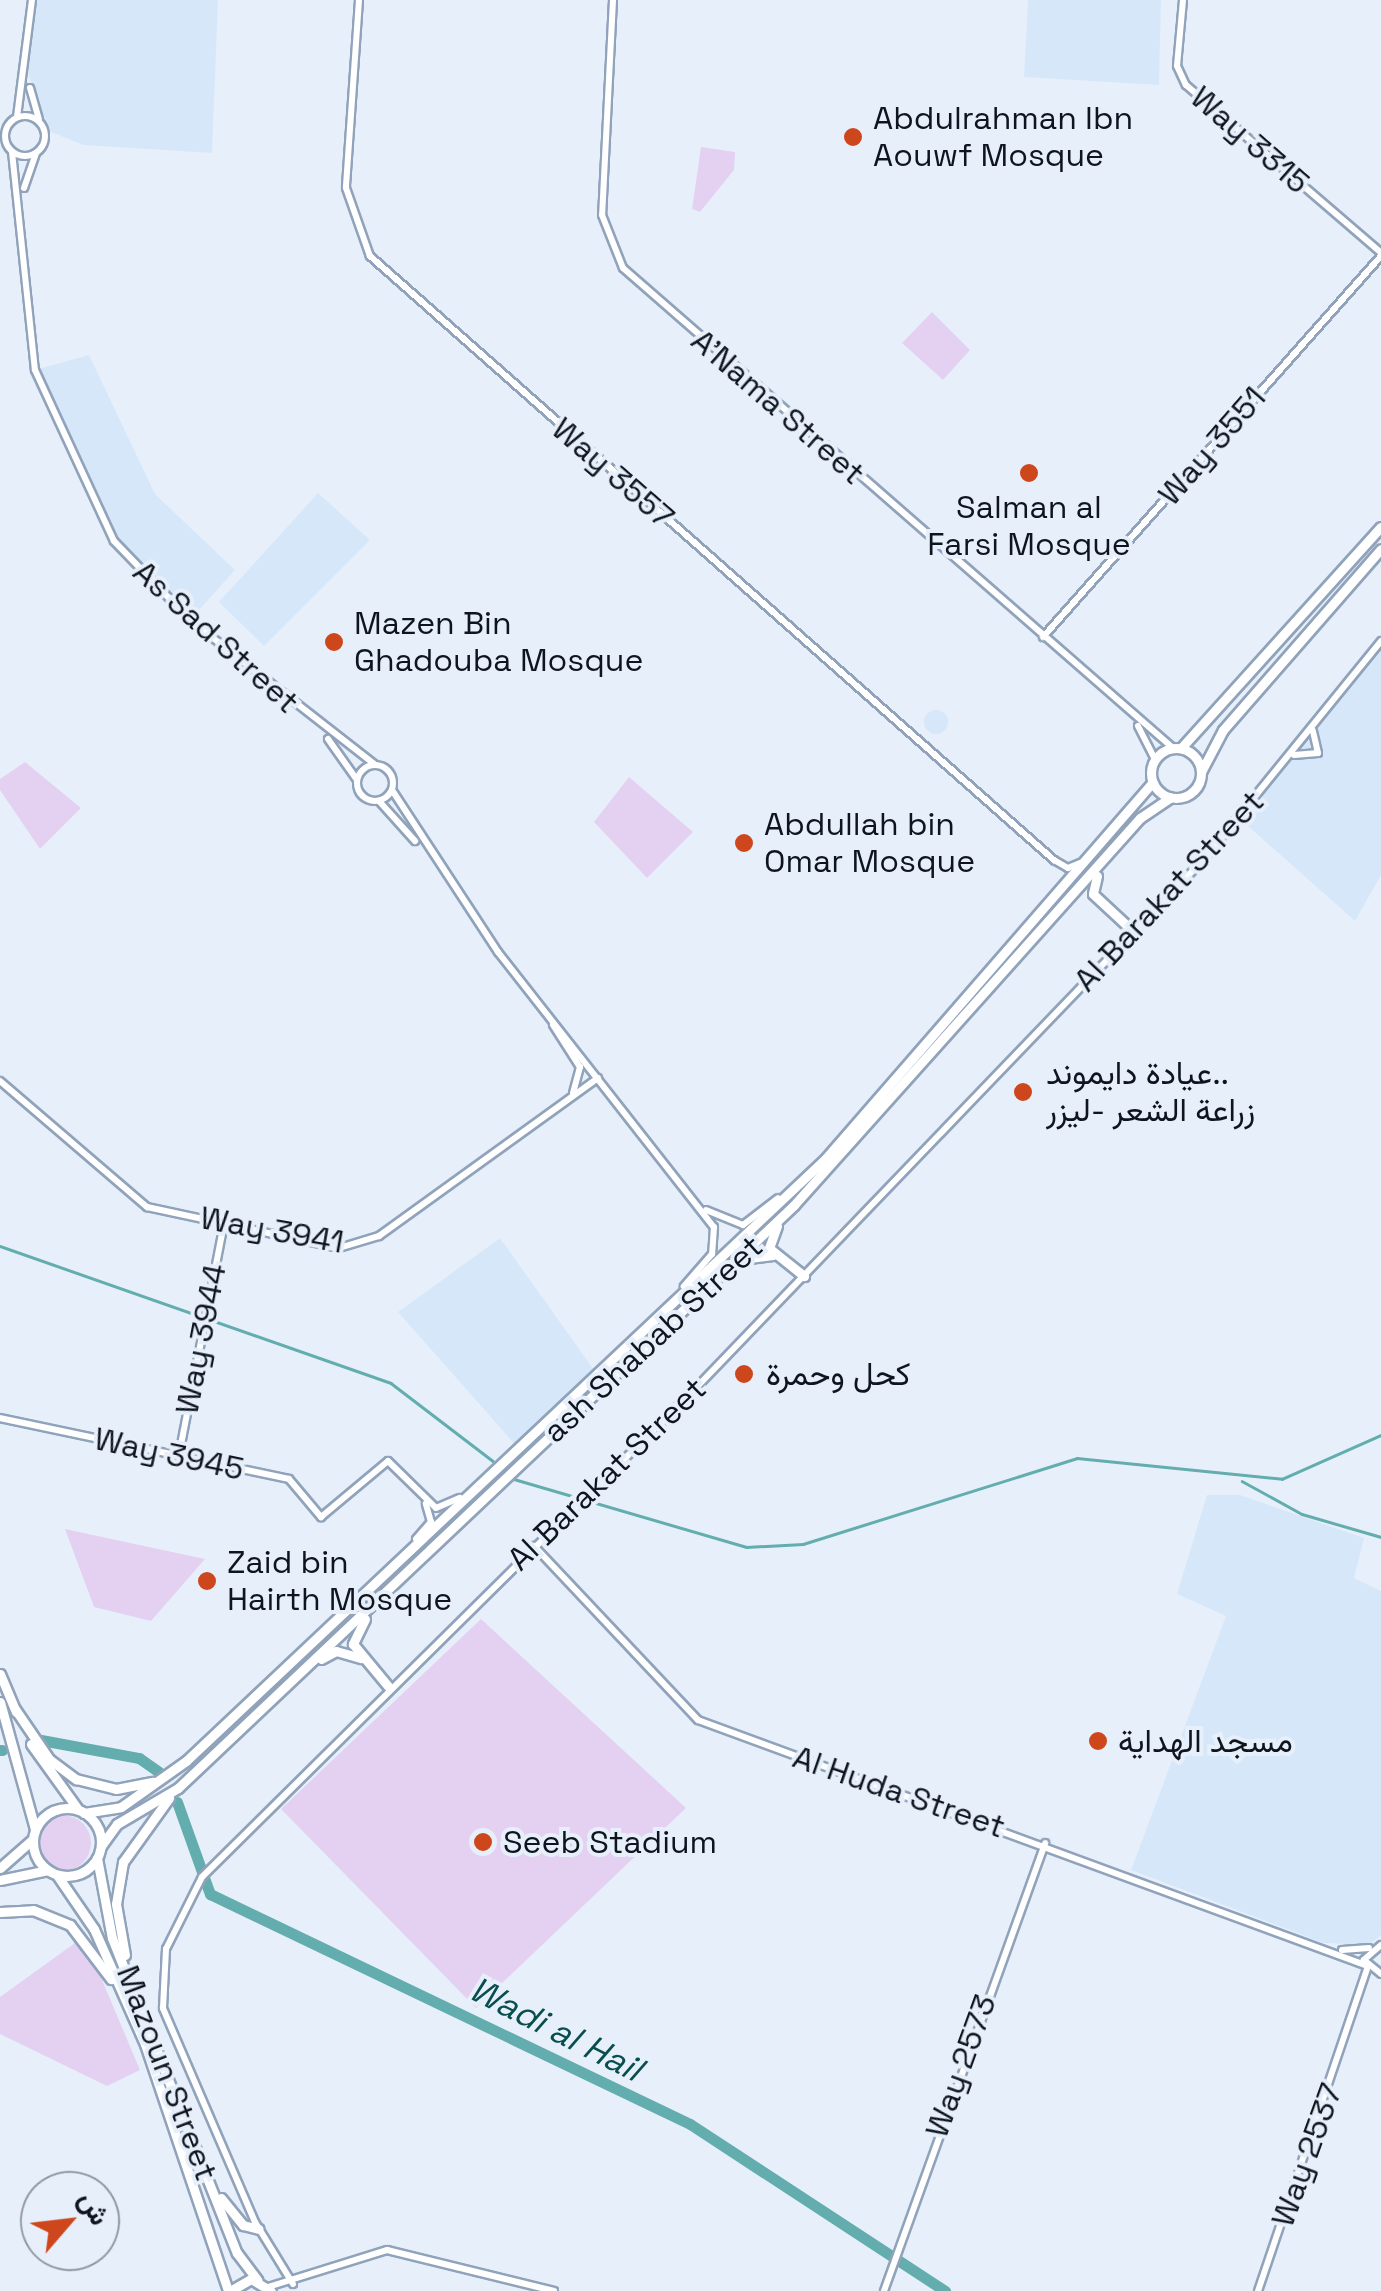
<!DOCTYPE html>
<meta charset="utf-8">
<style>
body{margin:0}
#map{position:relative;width:1381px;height:2291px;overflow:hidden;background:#e7f0fa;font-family:"Space Grotesk",Vazirmatn,sans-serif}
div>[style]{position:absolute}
.built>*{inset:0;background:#d7e7fa}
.round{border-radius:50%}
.green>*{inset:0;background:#e4d1f2}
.stream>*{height:2.5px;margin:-1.25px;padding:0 1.25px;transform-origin:1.25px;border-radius:1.25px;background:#63adae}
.river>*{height:11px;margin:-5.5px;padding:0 5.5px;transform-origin:5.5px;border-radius:5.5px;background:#63adae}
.roads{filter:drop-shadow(2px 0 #90a3bb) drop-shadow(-2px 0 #90a3bb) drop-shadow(0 2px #90a3bb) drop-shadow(0 -2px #90a3bb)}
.minor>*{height:6px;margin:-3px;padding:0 3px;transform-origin:3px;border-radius:3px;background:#fff}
.minor>.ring{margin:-3px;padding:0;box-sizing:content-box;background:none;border:6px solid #fff;border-radius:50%}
.major>*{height:9px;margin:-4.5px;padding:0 4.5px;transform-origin:4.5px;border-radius:4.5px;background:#fff}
.major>.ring{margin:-4.5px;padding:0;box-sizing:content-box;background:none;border:9px solid #fff;border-radius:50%}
.dots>*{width:28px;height:28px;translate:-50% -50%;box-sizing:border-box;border:5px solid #e7f0fa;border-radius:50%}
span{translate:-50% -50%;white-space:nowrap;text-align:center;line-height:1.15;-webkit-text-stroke:8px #e7f0fa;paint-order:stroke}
.poi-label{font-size:32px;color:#0e151e}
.left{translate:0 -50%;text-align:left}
.street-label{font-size:32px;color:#0e151e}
.water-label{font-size:35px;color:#094e4f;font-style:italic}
.north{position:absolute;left:20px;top:2171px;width:100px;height:100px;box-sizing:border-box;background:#e7f0fa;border:2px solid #9098a2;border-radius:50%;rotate:62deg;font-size:28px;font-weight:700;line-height:40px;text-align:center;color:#0e151e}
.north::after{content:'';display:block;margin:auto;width:35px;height:45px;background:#ce461b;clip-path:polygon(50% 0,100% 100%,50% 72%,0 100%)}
</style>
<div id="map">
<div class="built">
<div style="clip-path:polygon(33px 0,218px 0,212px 153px,83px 145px,44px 129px,28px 71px)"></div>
<div style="clip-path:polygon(1028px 0,1161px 0,1159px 85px,1024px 77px)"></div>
<div style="clip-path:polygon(89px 355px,155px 494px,235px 570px,190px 620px,114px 541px,46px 398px,35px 370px)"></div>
<div style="clip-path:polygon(318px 493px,370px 540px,264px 646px,219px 602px)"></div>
<div style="clip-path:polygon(1381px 645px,1381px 875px,1355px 921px,1240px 819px)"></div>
<div class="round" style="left:924px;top:710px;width:24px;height:24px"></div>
<div style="clip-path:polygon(500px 1238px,597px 1374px,519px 1449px,398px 1312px)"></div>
<div style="clip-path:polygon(1207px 1495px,1240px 1495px,1364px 1538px,1354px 1578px,1381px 1591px,1381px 1935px,1369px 1945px,1324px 1943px,1131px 1870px,1226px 1616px,1177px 1594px)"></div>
</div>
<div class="green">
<div style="clip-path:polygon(701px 147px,735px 152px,734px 170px,700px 212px,692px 209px)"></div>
<div style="clip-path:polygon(932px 312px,970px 350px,943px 380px,902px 343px)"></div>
<div style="clip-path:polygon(25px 762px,81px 808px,40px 849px,0 790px,0 779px)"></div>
<div style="clip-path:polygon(629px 777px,693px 832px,647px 878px,594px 822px)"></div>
<div style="clip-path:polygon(65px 1529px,205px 1559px,151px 1621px,94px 1607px)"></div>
<div style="clip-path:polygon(481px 1619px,686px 1808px,476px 2008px,281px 1809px)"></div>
<div class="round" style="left:35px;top:1815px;width:56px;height:56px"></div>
<div style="clip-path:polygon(75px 1943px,94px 1961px,140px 2070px,107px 2086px,0 2034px,0 1997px)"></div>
</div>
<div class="stream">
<div style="left:0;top:1246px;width:414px;rotate:19.3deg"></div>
<div style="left:391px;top:1383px;width:128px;rotate:37.4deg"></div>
<div style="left:514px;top:1479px;width:242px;rotate:16.3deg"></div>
<div style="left:746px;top:1547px;width:57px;rotate:-3deg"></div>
<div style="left:803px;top:1544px;width:287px;rotate:-17.4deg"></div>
<div style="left:1077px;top:1458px;width:206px;rotate:5.8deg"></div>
<div style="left:1282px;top:1479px;width:108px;rotate:-24deg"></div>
<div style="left:1242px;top:1481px;width:68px;rotate:28.8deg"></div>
<div style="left:1302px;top:1514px;width:82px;rotate:16.2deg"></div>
</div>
<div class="river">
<div style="left:41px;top:1740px;width:100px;rotate:10.4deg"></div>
<div style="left:139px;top:1758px;width:24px;rotate:35deg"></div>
<div style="left:0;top:1750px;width:2px"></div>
<div style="left:177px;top:1802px;width:98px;rotate:70.3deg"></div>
<div style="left:210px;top:1894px;width:532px;rotate:25.6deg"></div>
<div style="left:690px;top:2124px;width:305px;rotate:33.2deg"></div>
</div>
<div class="roads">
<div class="minor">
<div style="left:359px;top:0;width:188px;rotate:94deg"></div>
<div style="left:346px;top:188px;width:72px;rotate:70.6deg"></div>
<div style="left:370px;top:256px;width:913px;rotate:41.45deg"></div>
<div style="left:1054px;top:860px;width:16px;rotate:30deg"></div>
<div style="left:1068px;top:868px;width:13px;rotate:-23deg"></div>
<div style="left:613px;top:0;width:215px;rotate:92.9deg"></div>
<div style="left:602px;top:215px;width:57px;rotate:68.4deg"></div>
<div style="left:623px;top:268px;width:730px;rotate:41.11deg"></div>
<div style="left:1183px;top:0;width:66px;rotate:95.2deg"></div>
<div style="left:1177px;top:66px;width:21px;rotate:65deg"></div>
<div style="left:1186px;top:85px;width:257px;rotate:40.7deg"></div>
<div style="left:30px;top:88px;width:32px;rotate:74deg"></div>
<div class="ring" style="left:5px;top:116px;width:34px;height:34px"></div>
<div style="left:17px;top:117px;width:118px;rotate:-82.7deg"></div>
<div style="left:12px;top:152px;width:219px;rotate:84deg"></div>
<div style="left:35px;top:370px;width:188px;rotate:65.2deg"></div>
<div style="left:114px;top:541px;width:110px;rotate:46.1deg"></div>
<div style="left:190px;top:620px;width:234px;rotate:38deg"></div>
<div style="left:24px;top:188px;width:36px;rotate:-71deg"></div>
<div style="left:1043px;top:637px;width:509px;rotate:-48.42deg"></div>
<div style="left:1138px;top:726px;width:38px;rotate:63deg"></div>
<div style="left:328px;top:739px;width:50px;rotate:54.7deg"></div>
<div style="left:1294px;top:755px;width:24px;rotate:-5deg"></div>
<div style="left:1318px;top:753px;width:23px;rotate:-103deg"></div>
<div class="ring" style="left:357px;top:765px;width:30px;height:30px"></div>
<div style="left:392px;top:790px;width:194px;rotate:56.8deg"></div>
<div style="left:498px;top:952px;width:350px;rotate:51.9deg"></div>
<div style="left:714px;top:1227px;width:27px;rotate:94deg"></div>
<div style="left:712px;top:1254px;width:43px;rotate:131.2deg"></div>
<div style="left:379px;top:801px;width:54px;rotate:48deg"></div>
<div style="left:553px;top:1025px;width:50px;rotate:57.3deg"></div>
<div style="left:580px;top:1067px;width:27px;rotate:105deg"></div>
<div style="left:0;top:1081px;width:194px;rotate:40.6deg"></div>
<div style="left:147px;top:1207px;width:196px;rotate:12.1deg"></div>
<div style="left:339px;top:1248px;width:42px;rotate:-16.7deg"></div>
<div style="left:379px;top:1236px;width:270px;rotate:-35.8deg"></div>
<div style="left:706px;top:1210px;width:40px;rotate:22deg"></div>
<div style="left:743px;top:1225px;width:44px;rotate:-37.6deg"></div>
<div style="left:0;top:1418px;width:295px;rotate:11.9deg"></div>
<div style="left:289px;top:1479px;width:50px;rotate:49.9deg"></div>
<div style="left:321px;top:1517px;width:87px;rotate:-39.9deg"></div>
<div style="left:388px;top:1461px;width:67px;rotate:44.4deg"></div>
<div style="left:436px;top:1508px;width:26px;rotate:-23deg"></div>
<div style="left:179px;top:1455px;width:236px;rotate:-79deg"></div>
<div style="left:416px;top:1539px;width:23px;rotate:-49deg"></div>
<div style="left:431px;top:1522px;width:19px;rotate:-106deg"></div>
<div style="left:534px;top:1546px;width:239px;rotate:46.7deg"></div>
<div style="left:698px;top:1720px;width:711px;rotate:20.17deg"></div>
<div style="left:1381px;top:1945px;width:23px;rotate:139deg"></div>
<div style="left:1364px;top:1960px;width:22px;rotate:39deg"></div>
<div style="left:1342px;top:1950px;width:27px;rotate:-4deg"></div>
<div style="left:293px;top:2284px;width:73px;rotate:-121.5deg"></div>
<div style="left:255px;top:2222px;width:233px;rotate:-113.3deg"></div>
<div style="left:163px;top:2008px;width:59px;rotate:-87.1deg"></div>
<div style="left:166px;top:1949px;width:80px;rotate:-63.4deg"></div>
<div style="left:202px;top:1877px;width:689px;rotate:-44.71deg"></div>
<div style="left:692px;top:1392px;width:739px;rotate:-46.15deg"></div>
<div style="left:1204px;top:859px;width:281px;rotate:-50.9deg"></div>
<div style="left:268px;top:2287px;width:125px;rotate:-17.3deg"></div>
<div style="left:387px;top:2250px;width:172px;rotate:13.8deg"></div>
<div style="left:884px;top:2291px;width:476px;rotate:-70.2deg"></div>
<div style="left:1258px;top:2291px;width:340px;rotate:-71.3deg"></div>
</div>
<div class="major">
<div style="left:1181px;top:748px;width:298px;rotate:-47.9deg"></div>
<div class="ring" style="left:1151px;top:748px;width:41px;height:41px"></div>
<div style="left:1201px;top:772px;width:47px;rotate:-62.4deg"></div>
<div style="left:1223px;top:730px;width:240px;rotate:-48.9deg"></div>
<div style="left:1097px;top:876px;width:18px;rotate:103deg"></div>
<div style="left:1093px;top:894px;width:54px;rotate:42.8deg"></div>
<div style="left:777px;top:1226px;width:23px;rotate:110deg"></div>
<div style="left:769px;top:1248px;width:45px;rotate:38.7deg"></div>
<div style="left:741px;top:1259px;width:32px;rotate:-7deg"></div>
<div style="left:365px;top:1619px;width:28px;rotate:116deg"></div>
<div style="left:353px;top:1644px;width:55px;rotate:50.2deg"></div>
<div style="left:321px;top:1659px;width:17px;rotate:-28deg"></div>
<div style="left:336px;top:1651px;width:26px;rotate:16deg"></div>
<div style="left:0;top:1674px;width:41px;rotate:67.2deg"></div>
<div style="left:0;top:1702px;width:132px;rotate:74.6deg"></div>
<div style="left:15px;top:1709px;width:60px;rotate:55.8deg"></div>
<div style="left:49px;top:1759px;width:34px;rotate:37deg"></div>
<div style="left:76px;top:1779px;width:41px;rotate:14deg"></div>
<div style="left:116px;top:1789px;width:38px;rotate:-11deg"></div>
<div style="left:31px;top:1744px;width:79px;rotate:54.3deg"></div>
<div class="ring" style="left:33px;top:1808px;width:59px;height:59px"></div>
<div style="left:84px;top:1813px;width:37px;rotate:-9deg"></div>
<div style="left:121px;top:1807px;width:80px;rotate:-35.3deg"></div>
<div style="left:186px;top:1761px;width:879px;rotate:-43.29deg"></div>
<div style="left:826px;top:1158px;width:498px;rotate:-49deg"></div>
<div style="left:101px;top:1846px;width:27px;rotate:-54deg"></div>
<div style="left:117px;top:1824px;width:71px;rotate:-30.5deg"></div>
<div style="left:178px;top:1788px;width:848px;rotate:-43.42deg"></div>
<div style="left:794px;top:1205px;width:519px;rotate:-48.2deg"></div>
<div style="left:1140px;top:818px;width:37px;rotate:-34deg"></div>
<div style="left:97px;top:1858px;width:81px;rotate:79.4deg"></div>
<div style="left:112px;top:1938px;width:339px;rotate:68.4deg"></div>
<div style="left:237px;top:2253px;width:34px;rotate:53deg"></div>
<div style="left:0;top:1868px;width:44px;rotate:-41.3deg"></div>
<div style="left:57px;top:1875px;width:65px;rotate:55.6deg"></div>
<div style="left:94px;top:1929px;width:126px;rotate:66.1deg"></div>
<div style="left:145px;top:2044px;width:261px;rotate:71.4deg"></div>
<div style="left:0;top:1880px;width:49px;rotate:-11.8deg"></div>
<div style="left:0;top:1912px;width:33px;rotate:-3deg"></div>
<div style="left:33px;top:1910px;width:40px;rotate:22deg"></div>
<div style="left:70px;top:1925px;width:68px;rotate:52.8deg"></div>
<div style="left:125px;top:1955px;width:52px;rotate:-100deg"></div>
<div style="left:116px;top:1904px;width:43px;rotate:-80.5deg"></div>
<div style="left:123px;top:1862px;width:79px;rotate:-54.3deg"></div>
<div style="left:221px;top:2198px;width:35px;rotate:51deg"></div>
<div style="left:243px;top:2225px;width:16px;rotate:14deg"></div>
<div style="left:230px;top:2291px;width:24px;rotate:-30deg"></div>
<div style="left:251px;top:2279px;width:23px;rotate:31deg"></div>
</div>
</div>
<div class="dots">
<div style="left:853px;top:137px;background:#ce461b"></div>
<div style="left:1029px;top:473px;background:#ce461b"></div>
<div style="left:334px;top:642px;background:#ce461b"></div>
<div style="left:744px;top:843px;background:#ce461b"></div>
<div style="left:1023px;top:1092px;background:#ce461b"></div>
<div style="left:744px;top:1374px;background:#ce461b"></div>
<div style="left:207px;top:1581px;background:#ce461b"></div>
<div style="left:1098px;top:1741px;background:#ce461b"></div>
<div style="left:483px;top:1842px;background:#ce461b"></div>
</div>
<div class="poi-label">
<span class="left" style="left:873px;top:137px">Abdulrahman Ibn<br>Aouwf Mosque</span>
<span style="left:1029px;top:526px">Salman al<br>Farsi Mosque</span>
<span class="left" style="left:354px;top:642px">Mazen Bin<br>Ghadouba Mosque</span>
<span class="left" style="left:764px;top:843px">Abdullah bin<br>Omar Mosque</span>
<span class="left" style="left:1046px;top:1092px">عيادة دايموند..<br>زراعة الشعر -ليزر</span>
<span class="left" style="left:766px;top:1374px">كحل وحمرة</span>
<span class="left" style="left:227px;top:1581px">Zaid bin<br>Hairth Mosque</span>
<span class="left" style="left:1118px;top:1741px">مسجد الهداية</span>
<span class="left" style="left:503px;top:1842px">Seeb Stadium</span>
</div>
<div class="street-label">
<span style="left:1250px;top:140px;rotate:41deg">Way 3315</span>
<span style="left:778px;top:407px;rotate:41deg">A'Nama Street</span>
<span style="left:1212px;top:446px;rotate:-49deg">Way 3551</span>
<span style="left:613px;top:473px;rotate:41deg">Way 3557</span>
<span style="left:216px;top:637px;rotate:42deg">As Sad Street</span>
<span style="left:1169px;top:891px;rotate:-47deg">Al Barakat Street</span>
<span style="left:272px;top:1230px;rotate:10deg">Way 3941</span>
<span style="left:201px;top:1339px;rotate:-79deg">Way 3944</span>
<span style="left:653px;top:1339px;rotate:-43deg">ash Shabab Street</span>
<span style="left:169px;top:1454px;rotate:12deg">Way 3945</span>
<span style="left:607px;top:1474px;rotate:-44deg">Al Barakat Street</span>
<span style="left:899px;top:1792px;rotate:19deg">Al Huda Street</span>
<span style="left:961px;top:2066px;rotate:-70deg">Way 2573</span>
<span style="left:167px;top:2073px;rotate:69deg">Mazoun Street</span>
<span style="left:1307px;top:2155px;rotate:-70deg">Way 2537</span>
</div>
<div class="water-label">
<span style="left:556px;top:2029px;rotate:27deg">Wadi al Hail</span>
</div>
<div class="north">ش</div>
</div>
